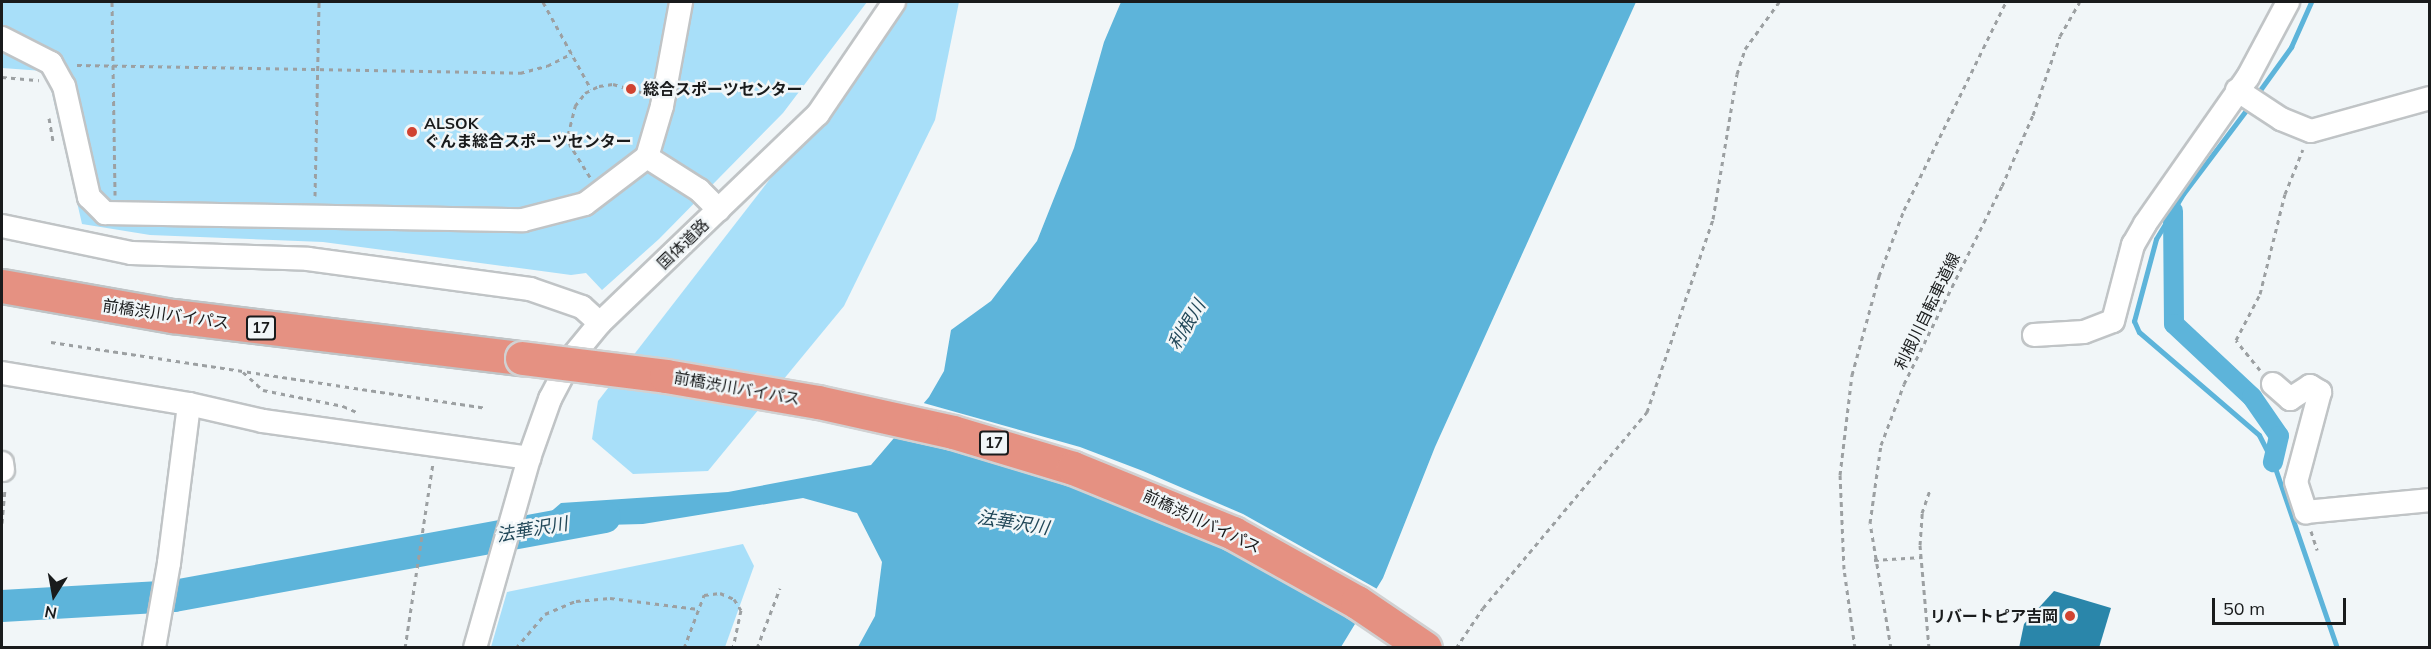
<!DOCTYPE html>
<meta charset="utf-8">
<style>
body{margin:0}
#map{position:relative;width:2431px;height:649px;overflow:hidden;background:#f1f6f8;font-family:Mulish,"Noto Sans JP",sans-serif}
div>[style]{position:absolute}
.green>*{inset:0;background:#a8dff9}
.water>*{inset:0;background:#5db4da}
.pier>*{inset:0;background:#f1f6f8}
.stream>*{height:5px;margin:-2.5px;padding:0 2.5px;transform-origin:2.5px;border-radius:2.5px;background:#5db4da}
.canal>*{height:20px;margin:-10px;padding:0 10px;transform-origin:10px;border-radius:10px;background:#5db4da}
.river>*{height:32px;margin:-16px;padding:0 16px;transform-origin:16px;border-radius:16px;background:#5db4da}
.building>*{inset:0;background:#2a86aa}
.path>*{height:3px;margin-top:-1.5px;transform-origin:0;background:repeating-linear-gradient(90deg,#9ca0a2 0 4.5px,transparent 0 9px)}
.roads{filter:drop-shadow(2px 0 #c0c4c6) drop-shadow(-2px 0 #c0c4c6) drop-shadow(0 2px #c0c4c6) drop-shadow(0 -2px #c0c4c6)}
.minor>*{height:22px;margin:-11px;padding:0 11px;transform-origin:11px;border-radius:11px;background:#fff}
.highway>*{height:33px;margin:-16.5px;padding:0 16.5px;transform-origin:16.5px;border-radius:16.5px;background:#e59182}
.bridges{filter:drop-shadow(2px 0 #d1d1d2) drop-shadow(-2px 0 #d1d1d2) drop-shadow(0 2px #d1d1d2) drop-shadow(0 -2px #d1d1d2)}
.highway-bridge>*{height:33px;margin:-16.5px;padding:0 16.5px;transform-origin:16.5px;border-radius:16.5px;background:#e59182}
.dots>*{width:16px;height:16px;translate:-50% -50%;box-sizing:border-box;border:3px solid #f1f6f8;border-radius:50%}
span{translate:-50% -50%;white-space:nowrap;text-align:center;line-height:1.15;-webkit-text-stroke:5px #f1f6f8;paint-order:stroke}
.shield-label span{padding:2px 4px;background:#f1f6f8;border:2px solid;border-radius:4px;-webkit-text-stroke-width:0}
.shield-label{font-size:15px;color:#191b1c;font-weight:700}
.poi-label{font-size:16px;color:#191b1c;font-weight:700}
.left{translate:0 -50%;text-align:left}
.right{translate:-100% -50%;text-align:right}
.street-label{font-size:16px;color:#191b1c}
.water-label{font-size:18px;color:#214758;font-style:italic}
.frame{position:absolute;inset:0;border:3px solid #191b1c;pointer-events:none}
.north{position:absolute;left:24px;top:565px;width:60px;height:60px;-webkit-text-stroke:4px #f1f6f8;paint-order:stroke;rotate:191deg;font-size:16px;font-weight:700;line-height:24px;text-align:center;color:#191b1c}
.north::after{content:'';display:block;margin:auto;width:21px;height:27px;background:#191b1c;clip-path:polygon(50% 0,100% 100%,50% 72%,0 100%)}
.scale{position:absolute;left:2212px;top:598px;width:134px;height:27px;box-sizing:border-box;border:3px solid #191b1c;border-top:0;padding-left:8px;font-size:18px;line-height:21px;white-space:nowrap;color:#191b1c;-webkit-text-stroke:4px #f1f6f8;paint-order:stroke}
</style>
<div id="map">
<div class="green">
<div style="clip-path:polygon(2px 2px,867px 2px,783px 113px,659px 239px,602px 290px,586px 273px,571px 275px,323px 242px,150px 235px,82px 224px,51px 89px,43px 71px,2px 68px)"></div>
<div style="clip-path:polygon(907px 2px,959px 2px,935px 120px,844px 306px,708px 471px,633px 474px,592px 439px,598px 401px)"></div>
<div style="clip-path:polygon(743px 544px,754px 566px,725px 647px,491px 647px,507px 592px)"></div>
</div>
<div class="water">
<div style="clip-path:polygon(1121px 2px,1636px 2px,1435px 447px,1383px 578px,1341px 647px,858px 647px,875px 616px,882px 562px,857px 513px,803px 498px,643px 524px,566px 526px,547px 515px,561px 503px,728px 492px,871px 465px,929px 397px,944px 371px,951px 330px,991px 301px,1037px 241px,1074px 148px,1104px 42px)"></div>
</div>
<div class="pier">
<div style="clip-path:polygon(920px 402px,1080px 447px,1143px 471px,1243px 514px,1379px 590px,1361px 619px,1228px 546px,1067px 479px,896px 431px)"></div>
</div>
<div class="stream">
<div style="left:2255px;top:97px;width:62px;rotate:-54.2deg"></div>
<div style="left:2291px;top:47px;width:49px;rotate:-66deg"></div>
<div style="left:2250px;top:105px;width:111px;rotate:127deg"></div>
<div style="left:2183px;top:194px;width:52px;rotate:121deg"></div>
<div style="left:2156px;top:239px;width:85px;rotate:105deg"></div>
<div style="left:2134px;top:321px;width:12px;rotate:66deg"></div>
<div style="left:2139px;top:332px;width:158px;rotate:40.6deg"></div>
<div style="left:2259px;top:435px;width:30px;rotate:63deg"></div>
<div style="left:2273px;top:462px;width:197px;rotate:71deg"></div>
</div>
<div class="canal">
<div style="left:2173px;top:211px;width:113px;rotate:89.5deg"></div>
<div style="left:2174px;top:324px;width:107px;rotate:43.1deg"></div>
<div style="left:2252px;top:397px;width:47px;rotate:55.3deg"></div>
<div style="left:2279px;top:436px;width:27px;rotate:103deg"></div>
</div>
<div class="river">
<div style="left:2px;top:606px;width:172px;rotate:-3.3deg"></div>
<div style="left:174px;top:596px;width:438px;rotate:-10.4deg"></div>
</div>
<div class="building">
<div style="clip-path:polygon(2054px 591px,2111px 608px,2099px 648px,2019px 648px,2024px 624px)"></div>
</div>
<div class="path">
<div style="left:112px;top:2px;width:193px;rotate:89.1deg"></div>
<div style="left:543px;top:2px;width:99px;rotate:61.1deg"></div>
<div style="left:77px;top:65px;width:443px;rotate:1deg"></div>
<div style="left:520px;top:73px;width:28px;rotate:-15deg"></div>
<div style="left:547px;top:66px;width:28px;rotate:-27deg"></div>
<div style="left:2px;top:77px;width:37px;rotate:5deg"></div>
<div style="left:49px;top:118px;width:23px;rotate:80deg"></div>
<div style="left:590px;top:177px;width:38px;rotate:-122deg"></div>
<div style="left:570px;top:145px;width:10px;rotate:-101deg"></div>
<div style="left:568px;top:135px;width:30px;rotate:-76deg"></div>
<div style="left:575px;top:106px;width:16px;rotate:-52deg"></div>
<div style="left:585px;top:93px;width:16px;rotate:-27deg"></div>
<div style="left:599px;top:86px;width:14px;rotate:-8deg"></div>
<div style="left:613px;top:84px;width:33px;rotate:16deg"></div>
<div style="left:315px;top:196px;width:194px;rotate:-88.8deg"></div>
<div style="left:51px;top:342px;width:439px;rotate:8.6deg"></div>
<div style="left:2260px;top:370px;width:38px;rotate:-129deg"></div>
<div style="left:2236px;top:340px;width:52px;rotate:-62.4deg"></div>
<div style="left:2260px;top:294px;width:103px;rotate:-76deg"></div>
<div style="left:2285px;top:194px;width:48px;rotate:-68.2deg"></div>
<div style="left:243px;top:372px;width:27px;rotate:42deg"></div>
<div style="left:263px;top:390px;width:82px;rotate:11.3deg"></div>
<div style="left:343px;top:406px;width:17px;rotate:24deg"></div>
<div style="left:2px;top:523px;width:34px;rotate:-85deg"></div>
<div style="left:2311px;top:531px;width:20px;rotate:72deg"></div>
<div style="left:1874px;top:560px;width:48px;rotate:-3.6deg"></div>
<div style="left:405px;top:648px;width:187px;rotate:-81.4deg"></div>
<div style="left:516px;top:648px;width:45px;rotate:-49.5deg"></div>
<div style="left:545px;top:614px;width:34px;rotate:-23deg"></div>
<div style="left:576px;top:601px;width:34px;rotate:-5deg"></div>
<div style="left:610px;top:598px;width:89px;rotate:7.1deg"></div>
<div style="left:684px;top:648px;width:57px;rotate:-69.3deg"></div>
<div style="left:704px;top:595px;width:16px;rotate:-7deg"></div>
<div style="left:720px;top:593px;width:15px;rotate:23deg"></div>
<div style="left:734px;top:599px;width:13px;rotate:58deg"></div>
<div style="left:741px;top:610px;width:39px;rotate:102deg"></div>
<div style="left:757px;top:648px;width:64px;rotate:-69deg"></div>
<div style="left:1456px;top:648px;width:48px;rotate:-56deg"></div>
<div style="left:1483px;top:608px;width:256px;rotate:-50.1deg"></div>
<div style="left:1647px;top:412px;width:204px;rotate:-71.1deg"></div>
<div style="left:1713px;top:219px;width:147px;rotate:-80.6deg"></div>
<div style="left:1737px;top:74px;width:26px;rotate:-72deg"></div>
<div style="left:1745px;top:49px;width:58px;rotate:-54.1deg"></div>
<div style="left:1855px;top:648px;width:80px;rotate:-97.9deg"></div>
<div style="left:1844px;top:569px;width:94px;rotate:-92.4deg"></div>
<div style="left:1840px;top:475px;width:101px;rotate:-83.2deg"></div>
<div style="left:1852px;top:375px;width:103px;rotate:-74.7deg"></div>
<div style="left:1879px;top:276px;width:71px;rotate:-69.3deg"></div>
<div style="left:1904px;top:210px;width:232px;rotate:-63.9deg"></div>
<div style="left:1891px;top:648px;width:127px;rotate:-99.5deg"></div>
<div style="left:1870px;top:523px;width:79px;rotate:-82deg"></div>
<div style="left:1881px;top:445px;width:65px;rotate:-69.3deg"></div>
<div style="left:1904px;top:384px;width:221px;rotate:-63.7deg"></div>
<div style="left:2002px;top:186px;width:77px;rotate:-66.4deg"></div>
<div style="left:2033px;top:115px;width:83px;rotate:-71.1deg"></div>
<div style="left:2060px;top:36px;width:39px;rotate:-60deg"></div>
<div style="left:1929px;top:648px;width:103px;rotate:-95deg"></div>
<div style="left:1920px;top:545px;width:32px;rotate:-86deg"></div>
<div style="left:1922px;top:513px;width:24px;rotate:-71deg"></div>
</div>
<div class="roads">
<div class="minor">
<div style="left:2px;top:38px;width:55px;rotate:27deg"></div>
<div style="left:51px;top:63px;width:26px;rotate:61deg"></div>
<div style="left:64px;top:86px;width:114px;rotate:77.3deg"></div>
<div style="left:89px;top:197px;width:23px;rotate:45deg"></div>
<div style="left:105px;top:213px;width:418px;rotate:1deg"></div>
<div style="left:523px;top:220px;width:64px;rotate:-14.5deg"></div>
<div style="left:585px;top:204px;width:78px;rotate:-37.2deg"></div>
<div style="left:647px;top:157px;width:53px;rotate:-73.6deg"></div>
<div style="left:662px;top:106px;width:106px;rotate:-79.6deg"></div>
<div style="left:2237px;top:90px;width:53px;rotate:33.4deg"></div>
<div style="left:2281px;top:119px;width:32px;rotate:22deg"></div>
<div style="left:2311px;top:131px;width:123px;rotate:-15.5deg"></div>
<div style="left:647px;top:157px;width:62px;rotate:32.4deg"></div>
<div style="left:699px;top:190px;width:28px;rotate:45deg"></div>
<div style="left:2px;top:226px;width:132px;rotate:11.8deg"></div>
<div style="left:131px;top:253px;width:177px;rotate:1.9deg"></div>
<div style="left:308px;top:259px;width:224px;rotate:7.7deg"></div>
<div style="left:530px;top:289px;width:55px;rotate:19.1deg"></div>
<div style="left:582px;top:307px;width:24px;rotate:42deg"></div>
<div style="left:2034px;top:335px;width:50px;rotate:-3.4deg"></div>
<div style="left:2084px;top:332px;width:31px;rotate:-21deg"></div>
<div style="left:2113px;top:321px;width:79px;rotate:-75.3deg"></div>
<div style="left:2133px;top:245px;width:24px;rotate:-60deg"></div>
<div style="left:2145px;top:224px;width:179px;rotate:-55deg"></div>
<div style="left:2248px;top:77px;width:85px;rotate:-61.9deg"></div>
<div style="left:2px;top:373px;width:190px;rotate:9.4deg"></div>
<div style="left:189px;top:404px;width:76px;rotate:12.9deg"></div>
<div style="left:263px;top:421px;width:269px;rotate:7.9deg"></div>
<div style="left:2273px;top:384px;width:23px;rotate:41deg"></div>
<div style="left:2290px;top:399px;width:24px;rotate:-33deg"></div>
<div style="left:2310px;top:386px;width:12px;rotate:31deg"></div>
<div style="left:2320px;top:392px;width:93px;rotate:104.9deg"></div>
<div style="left:2296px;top:482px;width:32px;rotate:72deg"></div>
<div style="left:2306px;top:512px;width:125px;rotate:-5.5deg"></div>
<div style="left:2px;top:463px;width:7px;rotate:82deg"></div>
<div style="left:154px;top:648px;width:86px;rotate:-80deg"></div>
<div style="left:169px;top:563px;width:160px;rotate:-82.8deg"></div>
<div style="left:475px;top:648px;width:198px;rotate:-74.1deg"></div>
<div style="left:529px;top:458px;width:63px;rotate:-70.4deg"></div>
<div style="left:550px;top:399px;width:47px;rotate:-62.4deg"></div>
<div style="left:572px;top:357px;width:44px;rotate:-50.5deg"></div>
<div style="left:600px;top:323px;width:302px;rotate:-43.8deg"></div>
<div style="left:818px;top:114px;width:135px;rotate:-55.8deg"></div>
</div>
<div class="highway">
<div style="left:2px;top:286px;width:174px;rotate:10deg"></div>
<div style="left:173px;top:316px;width:352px;rotate:6.9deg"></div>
</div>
</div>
<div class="bridges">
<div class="highway-bridge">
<div style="left:522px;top:358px;width:145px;rotate:7.1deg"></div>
<div style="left:666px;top:376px;width:154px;rotate:9.7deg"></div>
<div style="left:818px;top:402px;width:138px;rotate:12.5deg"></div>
<div style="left:953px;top:432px;width:125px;rotate:16.7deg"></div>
<div style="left:1073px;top:468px;width:173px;rotate:22.1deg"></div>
<div style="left:1233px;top:533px;width:142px;rotate:29.1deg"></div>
<div style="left:1357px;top:602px;width:82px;rotate:34.1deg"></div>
</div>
</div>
<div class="dots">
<div style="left:631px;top:89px;background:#d04331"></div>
<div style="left:412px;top:132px;background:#d04331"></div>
<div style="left:2070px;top:616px;background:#d04331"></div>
</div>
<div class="shield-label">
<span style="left:261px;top:328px">17</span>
<span style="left:994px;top:443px">17</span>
</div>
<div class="poi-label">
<span class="left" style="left:643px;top:89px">総合スポーツセンター</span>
<span class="left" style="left:424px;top:132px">ALSOK<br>ぐんま総合スポーツセンター</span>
<span class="right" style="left:2058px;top:616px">リバートピア吉岡</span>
</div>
<div class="street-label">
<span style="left:683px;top:244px;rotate:-44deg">国体道路</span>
<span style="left:1927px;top:311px;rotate:-64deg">利根川自転車道線</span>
<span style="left:166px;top:314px;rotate:8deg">前橋渋川バイパス</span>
<span style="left:737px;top:388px;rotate:10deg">前橋渋川バイパス</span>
<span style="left:1202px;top:521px;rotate:25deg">前橋渋川バイパス</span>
</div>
<div class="water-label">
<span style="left:1187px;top:325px;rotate:-59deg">利根川</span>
<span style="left:1013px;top:523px;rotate:9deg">法華沢川</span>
<span style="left:532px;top:530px;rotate:-10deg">法華沢川</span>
</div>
<div class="frame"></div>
<div class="north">N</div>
<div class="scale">50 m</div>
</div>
